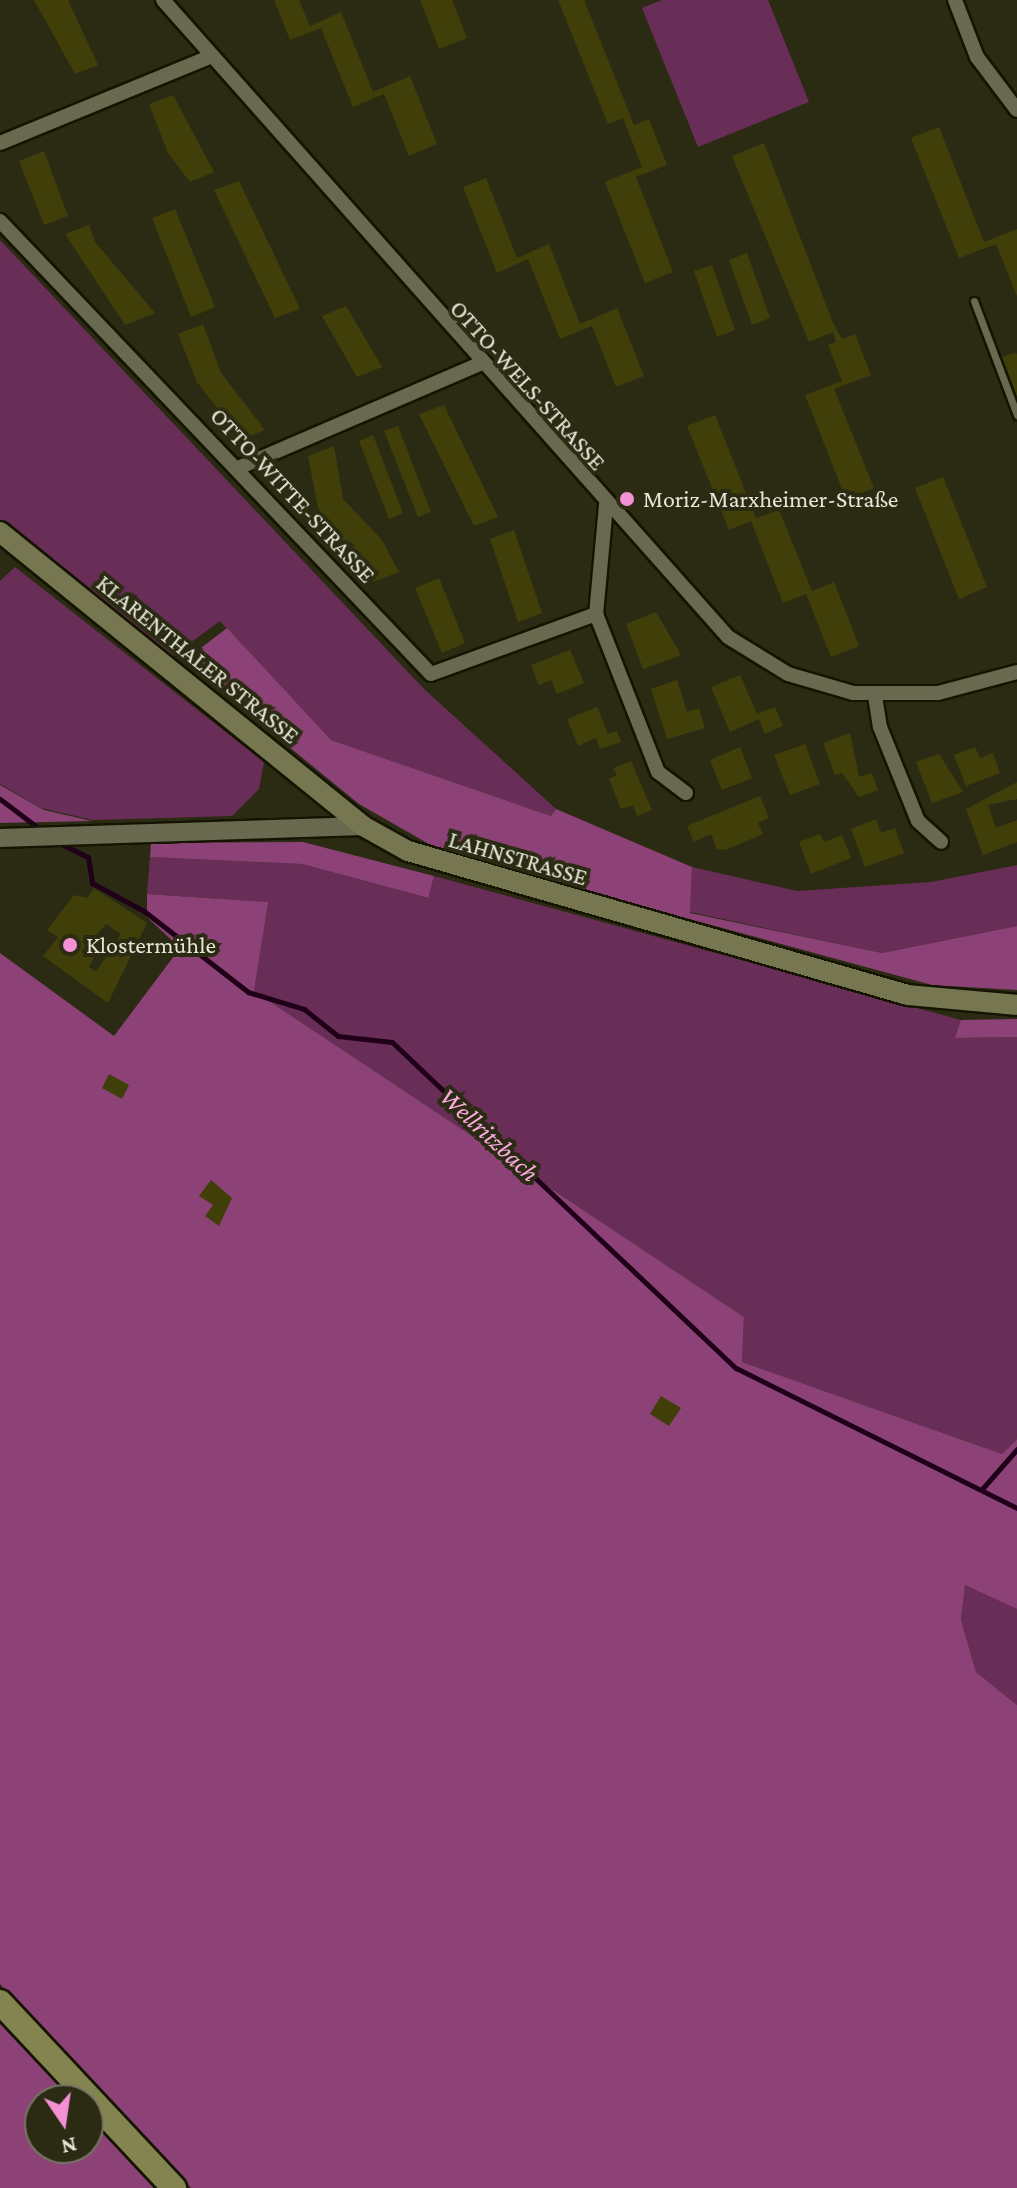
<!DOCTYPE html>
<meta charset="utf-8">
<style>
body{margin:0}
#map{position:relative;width:1017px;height:2188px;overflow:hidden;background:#2b2b14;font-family:"Crimson Pro",serif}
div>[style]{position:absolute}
.green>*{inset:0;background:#692e58}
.forest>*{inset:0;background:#8c4276}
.stream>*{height:5px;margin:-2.5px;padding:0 2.5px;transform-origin:2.5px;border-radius:2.5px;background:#200018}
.building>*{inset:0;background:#403f09}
.roads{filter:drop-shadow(2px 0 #141401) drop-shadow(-2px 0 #141401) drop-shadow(0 2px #141401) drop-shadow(0 -2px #141401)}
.service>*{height:7px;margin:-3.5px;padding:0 3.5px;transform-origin:3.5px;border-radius:3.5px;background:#696950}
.minor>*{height:14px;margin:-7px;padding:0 7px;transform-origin:7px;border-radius:7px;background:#696950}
.tertiary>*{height:18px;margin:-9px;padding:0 9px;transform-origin:9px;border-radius:9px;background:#696950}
.secondary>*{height:20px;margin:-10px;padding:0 10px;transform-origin:10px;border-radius:10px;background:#767650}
.primary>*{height:24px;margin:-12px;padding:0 12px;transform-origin:12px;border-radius:12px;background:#848451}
.dots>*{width:22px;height:22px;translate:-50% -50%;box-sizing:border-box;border:4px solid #2b2b14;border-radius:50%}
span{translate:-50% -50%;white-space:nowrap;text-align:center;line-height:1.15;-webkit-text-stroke:8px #2b2b14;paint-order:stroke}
.street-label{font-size:24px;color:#e5e6d7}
.poi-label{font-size:24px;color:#e5e6d7}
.left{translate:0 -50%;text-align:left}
.water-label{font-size:26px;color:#fca9e0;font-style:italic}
.north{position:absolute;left:24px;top:2084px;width:80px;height:80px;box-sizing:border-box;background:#2b2b14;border:2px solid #757662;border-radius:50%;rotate:167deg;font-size:22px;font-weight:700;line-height:32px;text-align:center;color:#e5e6d7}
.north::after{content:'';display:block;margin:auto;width:28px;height:36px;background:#f491d4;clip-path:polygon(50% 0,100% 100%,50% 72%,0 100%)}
</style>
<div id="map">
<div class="green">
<div style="clip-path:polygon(662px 0,768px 0,809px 102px,698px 147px,642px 8px)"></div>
<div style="clip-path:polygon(0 240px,424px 689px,556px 809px,551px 816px,331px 740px,220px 621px,172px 656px,0 521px)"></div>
<div style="clip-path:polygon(15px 567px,264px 762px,259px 789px,232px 816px,93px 820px,41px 808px,0 784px,0 581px)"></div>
<div style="clip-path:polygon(150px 857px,302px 864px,427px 898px,434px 876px,961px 1020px,956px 1038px,1017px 1037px,1017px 1439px,1002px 1454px,742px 1362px,744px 1317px,254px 991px,267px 902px,147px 894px)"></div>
<div style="clip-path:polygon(1017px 865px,1017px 926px,882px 953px,690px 912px,692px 867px,797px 891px,931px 882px)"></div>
<div style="clip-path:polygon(965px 1584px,1017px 1609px,1017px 1705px,976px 1672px,961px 1620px)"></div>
</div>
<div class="forest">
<div style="clip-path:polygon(227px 628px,331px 740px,551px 816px,556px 809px,692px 867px,690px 913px,882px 953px,1017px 926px,1017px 990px,932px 985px,443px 852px,359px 804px,184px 661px)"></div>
<div style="clip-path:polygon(0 785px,44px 810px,92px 821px,0 823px)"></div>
<div style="clip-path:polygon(303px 842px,434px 876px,428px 898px,302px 864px,150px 857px,151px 843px)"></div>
<div style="clip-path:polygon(147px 894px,268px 902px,254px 991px,744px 1317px,742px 1362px,1002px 1454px,1017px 1439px,1017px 1609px,965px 1585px,961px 1620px,976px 1672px,1017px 1705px,1017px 2188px,191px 2188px,0 1984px,0 953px,114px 1036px,180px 948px,147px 917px)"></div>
<div style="clip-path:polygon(1017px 1019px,1017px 1037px,955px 1038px,961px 1020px)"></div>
<div style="clip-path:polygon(0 2022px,73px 2100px,40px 2100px,40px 2148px,88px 2148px,88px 2116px,155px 2188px,0 2188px)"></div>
</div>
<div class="stream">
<div style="left:0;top:799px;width:51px;rotate:37.1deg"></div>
<div style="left:59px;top:843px;width:32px;rotate:26deg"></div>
<div style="left:88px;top:857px;width:26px;rotate:81deg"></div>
<div style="left:92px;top:883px;width:59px;rotate:28.3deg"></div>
<div style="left:144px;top:911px;width:132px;rotate:37.9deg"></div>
<div style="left:248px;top:992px;width:59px;rotate:16.9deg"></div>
<div style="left:304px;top:1009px;width:43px;rotate:38.5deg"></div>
<div style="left:338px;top:1036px;width:54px;rotate:6.3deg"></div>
<div style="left:392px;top:1042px;width:474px;rotate:43.5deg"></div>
<div style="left:736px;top:1368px;width:314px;rotate:26.5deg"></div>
<div style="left:982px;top:1489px;width:53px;rotate:-48.8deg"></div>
</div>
<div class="building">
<div style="clip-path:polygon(34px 0,68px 0,98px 65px,75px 74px)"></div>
<div style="clip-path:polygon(274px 0,299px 0,310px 26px,341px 12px,373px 92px,410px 76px,437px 144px,409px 156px,384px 94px,353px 107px,321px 28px,290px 40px)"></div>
<div style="clip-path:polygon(420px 0,452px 0,467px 38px,439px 49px)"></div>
<div style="clip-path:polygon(558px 0,584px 0,634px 125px,649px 119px,667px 165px,636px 177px,673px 272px,645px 283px,605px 182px,642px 167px,623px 118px,608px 124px)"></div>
<div style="clip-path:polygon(173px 95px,214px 172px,190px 182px,168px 153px,149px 104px)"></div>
<div style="clip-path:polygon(939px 127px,984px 242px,1017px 229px,1017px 296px,996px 244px,959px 258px,911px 138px)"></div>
<div style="clip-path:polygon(764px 143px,833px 323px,842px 339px,855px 334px,871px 375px,834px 389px,874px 488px,846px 499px,805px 395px,842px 381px,828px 345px,836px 342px,833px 332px,809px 342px,732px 156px)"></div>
<div style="clip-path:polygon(44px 151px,68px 216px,44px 225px,19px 161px)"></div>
<div style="clip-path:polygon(486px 178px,517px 258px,549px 244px,580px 324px,617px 308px,644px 376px,616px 387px,592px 326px,560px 339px,528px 259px,497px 273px,463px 187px)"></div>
<div style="clip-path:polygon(239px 181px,300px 309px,275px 318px,214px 190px)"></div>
<div style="clip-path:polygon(175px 209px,215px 307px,191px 317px,152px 218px)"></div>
<div style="clip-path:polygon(89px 225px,95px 242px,155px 313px,125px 325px,65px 234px)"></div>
<div style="clip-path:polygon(747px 253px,770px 318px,752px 325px,729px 260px)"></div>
<div style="clip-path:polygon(712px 265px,735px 330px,717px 337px,694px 271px)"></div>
<div style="clip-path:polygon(346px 306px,382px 367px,357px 377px,322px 316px)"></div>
<div style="clip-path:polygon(203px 324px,221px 373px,265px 430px,241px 439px,197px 382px,178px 334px)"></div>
<div style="clip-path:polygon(1016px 352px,1017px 355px,1017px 399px,1001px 358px)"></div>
<div style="clip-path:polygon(444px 405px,498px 517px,474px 526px,419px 414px)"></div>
<div style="clip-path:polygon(715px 415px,756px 518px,779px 510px,812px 591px,834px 582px,859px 646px,831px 657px,806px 594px,783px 603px,751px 521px,729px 530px,687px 426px)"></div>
<div style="clip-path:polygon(398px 426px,431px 512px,418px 517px,384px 431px)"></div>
<div style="clip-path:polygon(373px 435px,403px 513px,389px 519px,359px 441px)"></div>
<div style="clip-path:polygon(334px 446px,343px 499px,382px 540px,399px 572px,373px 582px,318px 508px,308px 456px)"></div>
<div style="clip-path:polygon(943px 477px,987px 587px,959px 599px,915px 488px)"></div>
<div style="clip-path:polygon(514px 530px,542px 613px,518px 622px,490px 539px)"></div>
<div style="clip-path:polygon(439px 578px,465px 643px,442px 653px,415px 588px)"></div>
<div style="clip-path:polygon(656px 612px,681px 655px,643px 669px,626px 624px)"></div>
<div style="clip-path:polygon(570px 650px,584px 683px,557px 694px,551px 680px,539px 685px,531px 665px)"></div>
<div style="clip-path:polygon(740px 675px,757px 714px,775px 707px,783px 726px,765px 734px,759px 719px,730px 732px,711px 687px)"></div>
<div style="clip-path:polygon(677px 680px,687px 712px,699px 708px,705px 728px,667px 739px,651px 689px)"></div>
<div style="clip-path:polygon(597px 707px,608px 734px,617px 731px,621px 742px,600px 749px,596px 738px,578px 746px,567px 719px)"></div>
<div style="clip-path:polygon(850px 733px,859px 777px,872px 773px,878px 790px,859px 797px,842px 773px,835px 775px,823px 743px)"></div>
<div style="clip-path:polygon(805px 744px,820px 784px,790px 795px,774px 755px)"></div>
<div style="clip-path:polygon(740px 747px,752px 778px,722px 790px,710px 760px)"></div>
<div style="clip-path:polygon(975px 747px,980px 758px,993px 753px,1000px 773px,966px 786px,954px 755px)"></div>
<div style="clip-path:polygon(939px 754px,963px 792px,932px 803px,916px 762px)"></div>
<div style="clip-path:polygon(631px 761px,652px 810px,637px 816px,633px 805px,621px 809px,609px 779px,617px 775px,613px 768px)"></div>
<div style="clip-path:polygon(1017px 782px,1017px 799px,988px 805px,996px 828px,1017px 820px,1017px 842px,983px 855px,966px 809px)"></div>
<div style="clip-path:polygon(760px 796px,769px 818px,758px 823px,763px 834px,728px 849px,717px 850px,711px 834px,694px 842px,687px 826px)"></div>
<div style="clip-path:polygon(876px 819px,881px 833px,895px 828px,904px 853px,865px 867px,851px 829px)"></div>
<div style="clip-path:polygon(820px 834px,824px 842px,842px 835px,851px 858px,811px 874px,799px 842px)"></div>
<div style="clip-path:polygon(evenodd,94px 888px,147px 923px,108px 1003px,43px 956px,58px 937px,47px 930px,74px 895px,87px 898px,94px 888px,106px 924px,121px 934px,96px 972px,89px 967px,94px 958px,81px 952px,106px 924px)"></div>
<div style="clip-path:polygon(109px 1074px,129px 1085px,122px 1099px,102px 1088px)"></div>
<div style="clip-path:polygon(211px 1180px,232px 1198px,219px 1226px,205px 1216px,213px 1205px,199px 1196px)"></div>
<div style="clip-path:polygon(661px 1396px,681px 1408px,669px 1426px,650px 1414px)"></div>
</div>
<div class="roads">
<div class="service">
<div style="left:974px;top:301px;width:122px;rotate:69.3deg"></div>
</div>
<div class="minor">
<div style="left:163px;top:0;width:851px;rotate:48.43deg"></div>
<div style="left:728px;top:637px;width:70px;rotate:31.7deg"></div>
<div style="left:788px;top:674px;width:68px;rotate:16.3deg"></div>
<div style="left:853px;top:693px;width:85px"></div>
<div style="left:938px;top:693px;width:82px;rotate:-14.9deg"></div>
<div style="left:955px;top:0;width:61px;rotate:68.9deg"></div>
<div style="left:977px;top:57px;width:66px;rotate:53deg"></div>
<div style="left:0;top:143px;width:224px;rotate:-22.3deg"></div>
<div style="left:0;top:221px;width:625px;rotate:46.43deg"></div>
<div style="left:431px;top:674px;width:176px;rotate:-20deg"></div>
<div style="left:238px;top:468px;width:263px;rotate:-23.3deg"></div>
<div style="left:606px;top:505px;width:109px;rotate:95.2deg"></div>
<div style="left:596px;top:614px;width:170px;rotate:68.6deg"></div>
<div style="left:658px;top:772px;width:35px;rotate:37deg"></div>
<div style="left:875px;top:696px;width:31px;rotate:81deg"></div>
<div style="left:880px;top:727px;width:101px;rotate:68deg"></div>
<div style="left:918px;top:821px;width:31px;rotate:42deg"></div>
</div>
<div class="tertiary">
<div style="left:0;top:838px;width:363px;rotate:-1.9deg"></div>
</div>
<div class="secondary">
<div style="left:0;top:532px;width:467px;rotate:39deg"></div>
<div style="left:363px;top:826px;width:51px;rotate:29.1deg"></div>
<div style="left:408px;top:851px;width:520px;rotate:16.07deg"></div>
<div style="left:908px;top:995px;width:109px;rotate:5.2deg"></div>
</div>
<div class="primary">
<div style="left:0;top:2002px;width:255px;rotate:46.9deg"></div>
</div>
</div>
<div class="dots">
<div style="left:627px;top:499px;background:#f491d4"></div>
<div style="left:70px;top:945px;background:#f491d4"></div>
</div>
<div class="street-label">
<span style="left:528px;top:385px;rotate:48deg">OTTO-WELS-STRASSE</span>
<span style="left:293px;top:495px;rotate:47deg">OTTO-WITTE-STRASSE</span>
<span style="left:198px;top:659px;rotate:39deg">KLARENTHALER STRASSE</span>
<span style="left:518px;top:858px;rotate:16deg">LAHNSTRASSE</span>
</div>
<div class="poi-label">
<span class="left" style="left:643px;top:499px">Moriz-Marxheimer-Straße</span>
<span class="left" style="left:86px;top:945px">Klostermühle</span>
</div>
<div class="water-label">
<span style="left:489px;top:1135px;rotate:43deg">Wellritzbach</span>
</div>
<div class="north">N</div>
</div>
